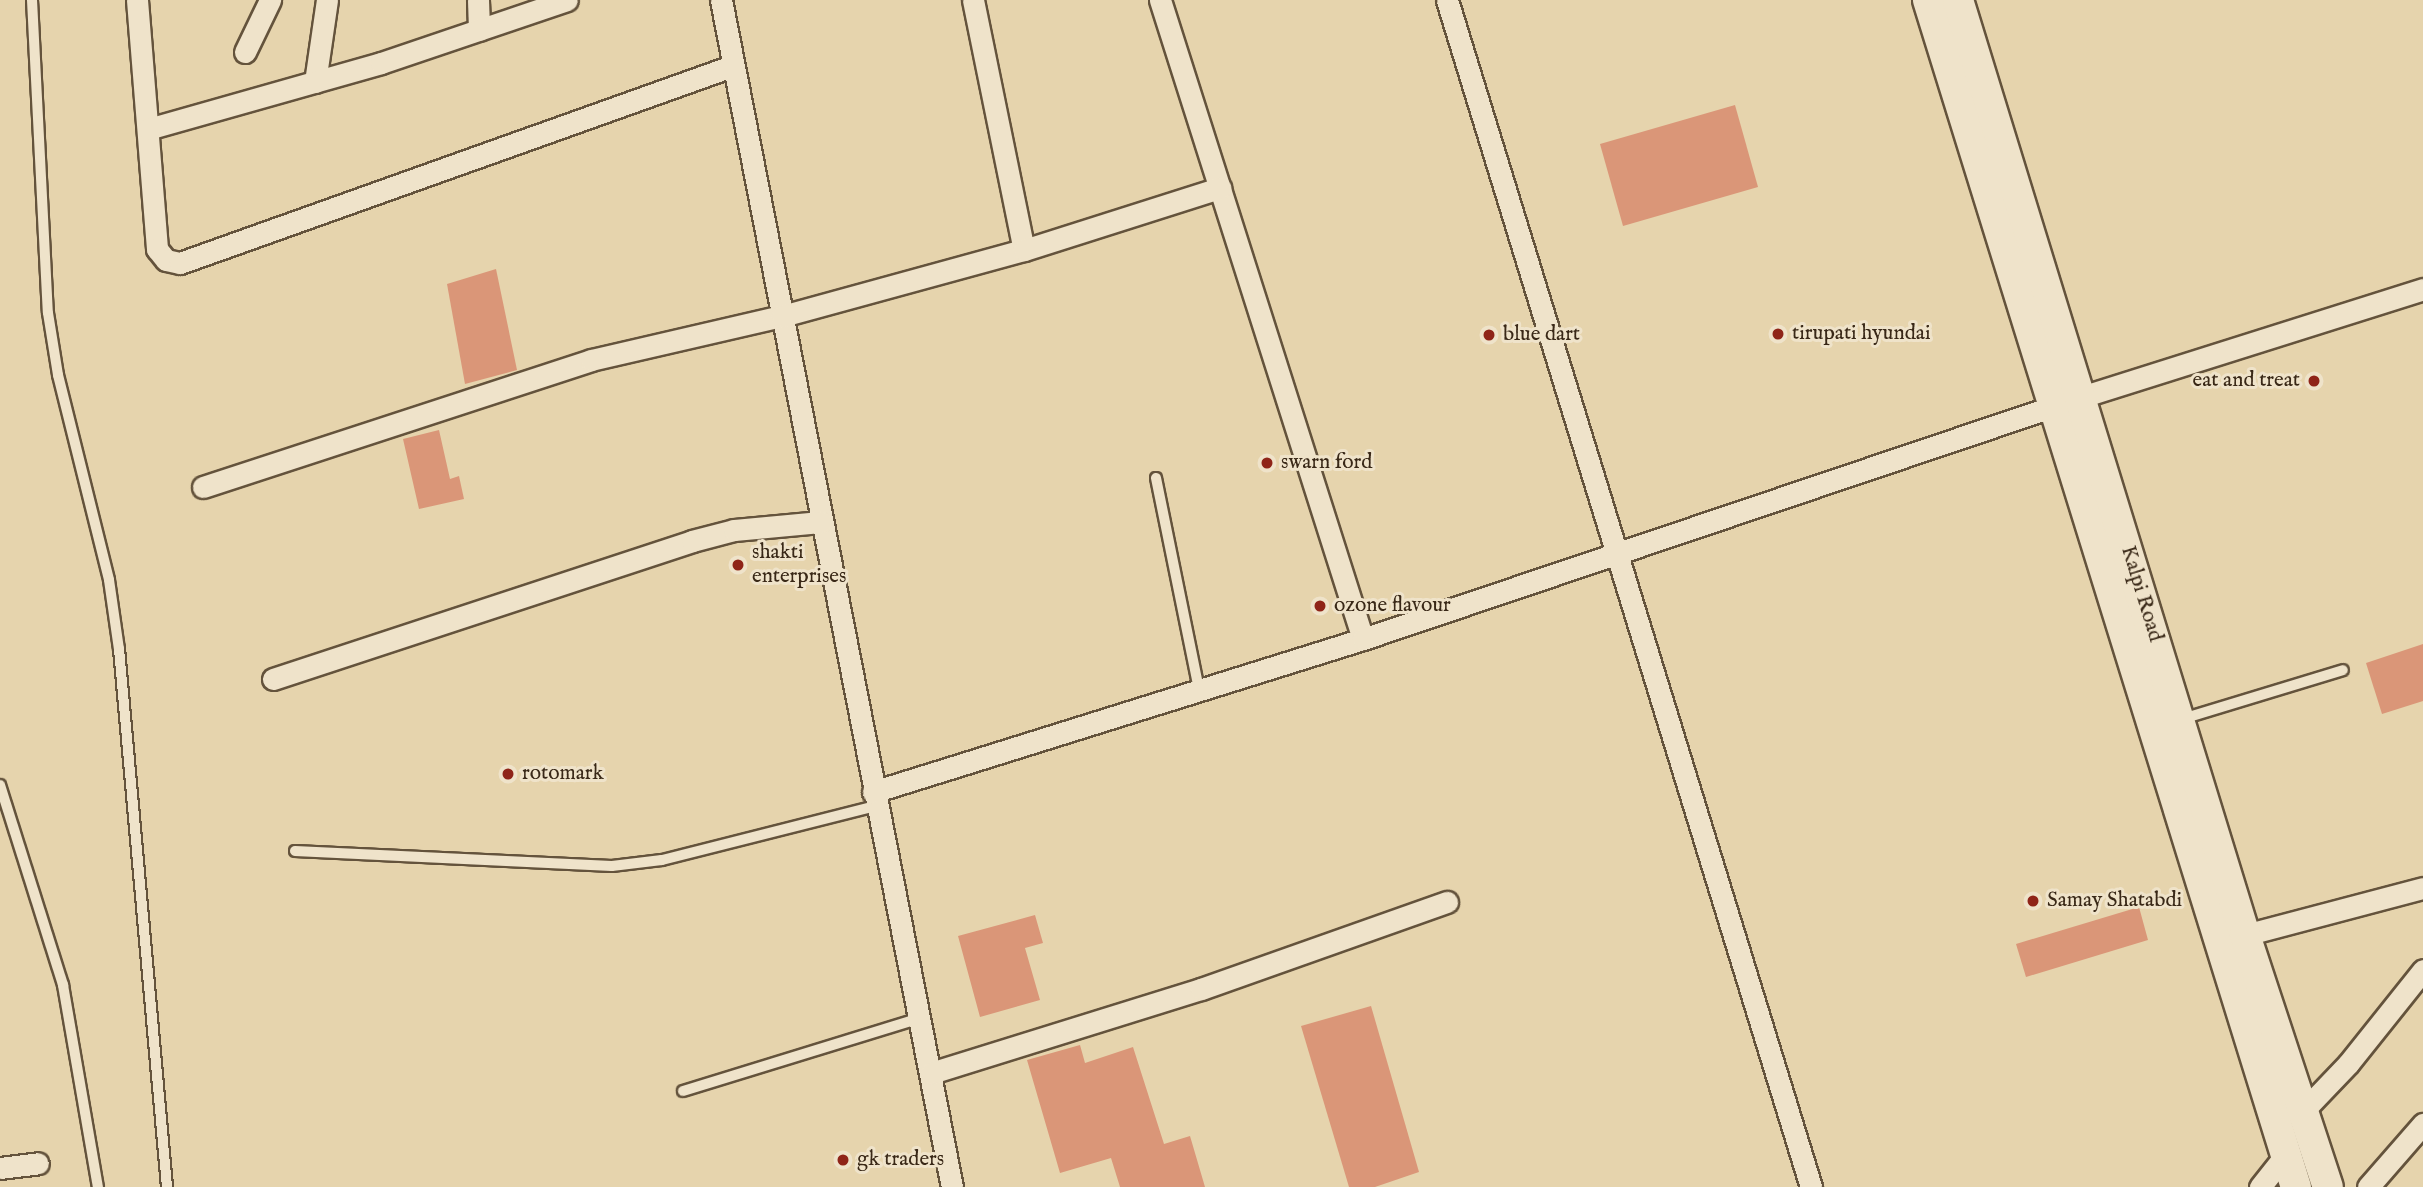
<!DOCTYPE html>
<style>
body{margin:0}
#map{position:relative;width:2423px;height:1187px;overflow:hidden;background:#e6d4ad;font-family:"IM FELL English",serif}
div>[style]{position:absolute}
.building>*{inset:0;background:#da9678}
.roads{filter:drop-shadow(2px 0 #64533c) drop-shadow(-2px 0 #64533c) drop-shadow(0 2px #64533c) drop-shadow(0 -2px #64533c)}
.service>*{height:10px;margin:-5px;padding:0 5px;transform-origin:5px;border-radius:5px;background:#efe3ca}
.minor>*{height:21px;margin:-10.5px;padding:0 10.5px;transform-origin:10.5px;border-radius:10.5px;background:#efe3ca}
.secondary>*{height:30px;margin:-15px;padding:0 15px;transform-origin:15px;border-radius:15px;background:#efe3ca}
.dots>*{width:19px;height:19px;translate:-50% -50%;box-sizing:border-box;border:4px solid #efe3ca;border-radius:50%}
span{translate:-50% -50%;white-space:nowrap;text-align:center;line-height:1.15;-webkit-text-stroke:6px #efe3ca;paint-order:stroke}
.poi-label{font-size:21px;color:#392817}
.left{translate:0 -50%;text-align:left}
.right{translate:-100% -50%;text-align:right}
.street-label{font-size:21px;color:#392817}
</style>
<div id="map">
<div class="building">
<div style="clip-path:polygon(1735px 105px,1758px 187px,1623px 226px,1600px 144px)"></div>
<div style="clip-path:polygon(496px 269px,517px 370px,465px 384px,447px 284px)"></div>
<div style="clip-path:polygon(439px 430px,450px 479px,459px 476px,464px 499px,419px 509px,403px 439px)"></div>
<div style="clip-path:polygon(2423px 644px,2423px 701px,2382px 714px,2366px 663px)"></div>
<div style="clip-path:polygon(2139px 907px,2148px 940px,2026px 977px,2016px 944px)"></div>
<div style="clip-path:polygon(1035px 915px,1043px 943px,1025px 948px,1040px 1000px,980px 1017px,958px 936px)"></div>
<div style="clip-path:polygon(1371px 1006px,1419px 1172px,1375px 1187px,1349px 1187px,1301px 1026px)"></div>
<div style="clip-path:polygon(1080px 1045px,1085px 1063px,1133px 1047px,1164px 1144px,1190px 1136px,1205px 1187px,1120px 1187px,1111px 1158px,1060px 1173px,1027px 1060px)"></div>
</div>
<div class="roads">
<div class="service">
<div style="left:32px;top:0;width:313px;rotate:87.1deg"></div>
<div style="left:48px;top:313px;width:63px;rotate:80.8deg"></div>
<div style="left:58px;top:375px;width:211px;rotate:76deg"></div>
<div style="left:109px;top:580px;width:70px;rotate:81.8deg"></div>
<div style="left:119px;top:649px;width:540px;rotate:84.9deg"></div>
<div style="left:1156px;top:478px;width:216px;rotate:78.5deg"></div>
<div style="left:2182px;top:719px;width:168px;rotate:-16.9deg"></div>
<div style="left:0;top:785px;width:210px;rotate:72.5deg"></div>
<div style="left:63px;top:985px;width:205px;rotate:80.2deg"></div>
<div style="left:295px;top:851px;width:317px;rotate:2.7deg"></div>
<div style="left:612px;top:866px;width:50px;rotate:-6.8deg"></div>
<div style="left:662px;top:860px;width:221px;rotate:-14.2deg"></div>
<div style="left:683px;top:1091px;width:248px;rotate:-17.1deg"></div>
</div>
<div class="minor">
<div style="left:137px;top:0;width:250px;rotate:85.4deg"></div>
<div style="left:157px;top:249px;width:14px;rotate:51deg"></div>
<div style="left:166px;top:260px;width:14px;rotate:12deg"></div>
<div style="left:180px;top:263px;width:586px;rotate:-19.64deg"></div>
<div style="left:478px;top:0;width:30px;rotate:88deg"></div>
<div style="left:721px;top:0;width:1209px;rotate:78.99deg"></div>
<div style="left:973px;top:0;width:255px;rotate:78.5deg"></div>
<div style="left:1160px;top:0;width:670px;rotate:72.38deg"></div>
<div style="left:1447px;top:0;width:1242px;rotate:72.95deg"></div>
<div style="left:245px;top:52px;width:58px;rotate:-64.3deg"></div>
<div style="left:315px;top:82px;width:83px;rotate:-81.7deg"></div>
<div style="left:148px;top:129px;width:242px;rotate:-15.8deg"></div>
<div style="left:381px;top:63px;width:196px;rotate:-18.7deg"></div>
<div style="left:203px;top:487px;width:408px;rotate:-18.1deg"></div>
<div style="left:591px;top:360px;width:196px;rotate:-13deg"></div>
<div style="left:782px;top:316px;width:251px;rotate:-15.3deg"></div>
<div style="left:1024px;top:250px;width:206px;rotate:-17.6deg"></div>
<div style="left:273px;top:679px;width:441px;rotate:-18.2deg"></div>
<div style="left:692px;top:541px;width:43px;rotate:-14.7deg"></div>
<div style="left:734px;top:530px;width:87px;rotate:-5.3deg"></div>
<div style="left:873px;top:792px;width:513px;rotate:-17.34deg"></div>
<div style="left:1363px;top:639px;width:758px;rotate:-18.63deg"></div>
<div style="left:2081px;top:397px;width:359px;rotate:-17.5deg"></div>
<div style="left:2245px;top:935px;width:184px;rotate:-14.8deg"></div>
<div style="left:931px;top:1073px;width:283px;rotate:-17.3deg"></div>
<div style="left:1201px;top:989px;width:261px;rotate:-19.5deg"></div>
<div style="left:2304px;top:1110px;width:64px;rotate:-46.3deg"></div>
<div style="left:2348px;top:1064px;width:120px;rotate:-51.4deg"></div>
<div style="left:0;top:1168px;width:38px;rotate:-7deg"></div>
<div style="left:2260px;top:1187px;width:43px;rotate:-51.5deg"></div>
<div style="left:2368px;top:1187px;width:84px;rotate:-48.9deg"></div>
</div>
<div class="secondary">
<div style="left:1928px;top:0;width:1243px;rotate:72.78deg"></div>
<div style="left:1958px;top:0;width:978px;rotate:72.94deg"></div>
<div style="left:2245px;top:935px;width:265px;rotate:71.8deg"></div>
</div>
</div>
<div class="dots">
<div style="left:1778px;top:334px;background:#8f2418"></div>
<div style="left:1489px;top:335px;background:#8f2418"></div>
<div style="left:2314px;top:381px;background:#8f2418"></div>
<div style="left:1267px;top:463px;background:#8f2418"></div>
<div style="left:738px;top:565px;background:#8f2418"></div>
<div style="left:1320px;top:606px;background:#8f2418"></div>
<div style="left:508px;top:774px;background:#8f2418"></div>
<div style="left:2033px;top:901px;background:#8f2418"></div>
<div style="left:843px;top:1160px;background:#8f2418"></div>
</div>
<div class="poi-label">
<span class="left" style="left:1792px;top:334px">tirupati hyundai</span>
<span class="left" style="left:1503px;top:335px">blue dart</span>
<span class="right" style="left:2300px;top:381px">eat and treat</span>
<span class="left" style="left:1281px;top:463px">swarn ford</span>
<span class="left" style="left:752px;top:565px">shakti<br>enterprises</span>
<span class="left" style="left:1334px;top:606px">ozone flavour</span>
<span class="left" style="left:522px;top:774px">rotomark</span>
<span class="left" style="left:2047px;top:901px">Samay Shatabdi</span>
<span class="left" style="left:857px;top:1160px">gk traders</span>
</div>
<div class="street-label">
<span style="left:2141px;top:594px;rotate:73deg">Kalpi Road</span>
</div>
</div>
